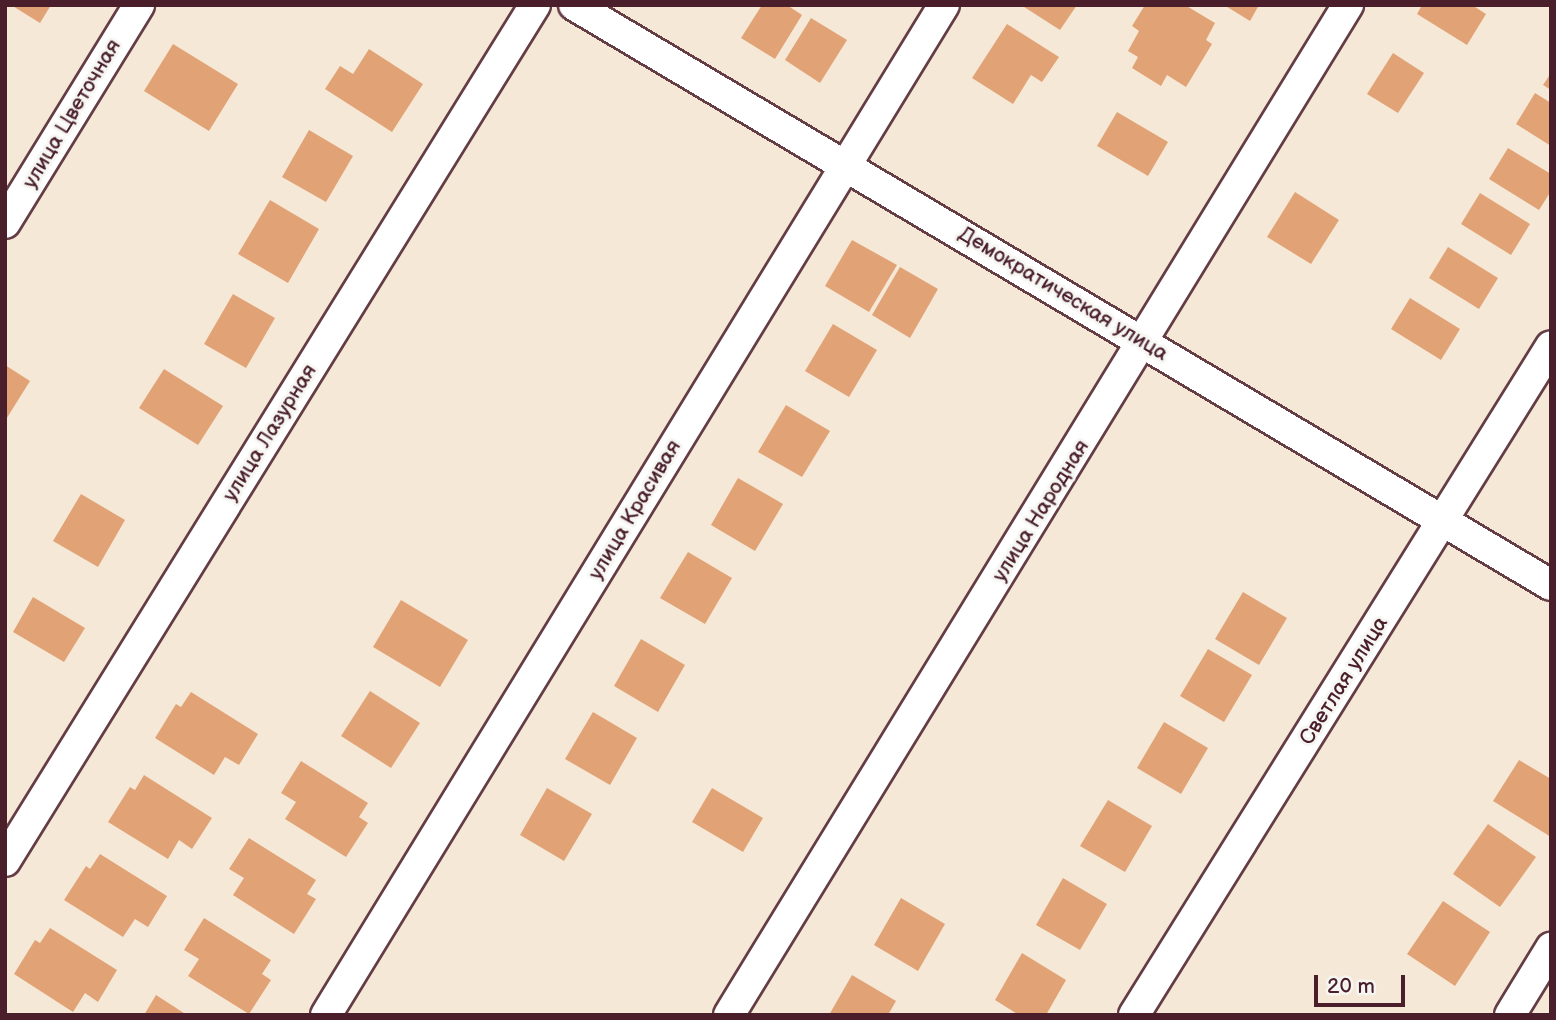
<!DOCTYPE html>
<meta charset="utf-8">
<style>
body{margin:0}
#map{position:relative;width:1556px;height:1020px;overflow:hidden;background:#f5e8d7;font-family:"Balsamiq Sans",sans-serif}
div>[style]{position:absolute}
.building>*{inset:0;background:#e1a376}
.roads{filter:drop-shadow(2px 0 #643d45) drop-shadow(-2px 0 #643d45) drop-shadow(0 2px #643d45) drop-shadow(0 -2px #643d45)}
.street>*{height:30px;margin:-15px;padding:0 15px;transform-origin:15px;border-radius:15px;background:#fff}
span{translate:-50% -50%;white-space:nowrap;text-align:center;line-height:1.15;-webkit-text-stroke:6px #f6f6f2;paint-order:stroke}
.street-label{font-size:21px;color:#4a1f2b}
.frame{position:absolute;inset:0;border:7px solid #4a1f2b;pointer-events:none}
.scale{position:absolute;left:1314px;top:975px;width:91px;height:32px;box-sizing:border-box;border:4px solid #4a1f2b;border-top:0;padding-left:9px;font-size:21px;line-height:24px;white-space:nowrap;color:#4a1f2b;-webkit-text-stroke:5px #f6f6f2;paint-order:stroke}
</style>
<div id="map">
<div class="building">
<div style="clip-path:polygon(11px 5px,51px 5px,40px 23px)"></div>
<div style="clip-path:polygon(762px 5px,787px 5px,802px 15px,775px 59px,741px 38px)"></div>
<div style="clip-path:polygon(1021px 5px,1077px 5px,1060px 30px)"></div>
<div style="clip-path:polygon(1145px 5px,1185px 5px,1215px 23px,1206px 40px,1212px 44px,1186px 87px,1167px 75px,1161px 86px,1132px 68px,1138px 57px,1128px 51px,1139px 31px,1132px 26px)"></div>
<div style="clip-path:polygon(1224px 5px,1259px 5px,1250px 21px)"></div>
<div style="clip-path:polygon(1422px 5px,1472px 5px,1486px 14px,1467px 45px,1417px 14px)"></div>
<div style="clip-path:polygon(811px 18px,847px 40px,820px 83px,785px 60px)"></div>
<div style="clip-path:polygon(1007px 24px,1059px 57px,1042px 82px,1031px 75px,1013px 104px,972px 78px)"></div>
<div style="clip-path:polygon(173px 44px,238px 84px,209px 131px,144px 91px)"></div>
<div style="clip-path:polygon(369px 49px,423px 84px,392px 132px,325px 89px,340px 66px,353px 74px)"></div>
<div style="clip-path:polygon(1393px 53px,1424px 73px,1398px 113px,1367px 94px)"></div>
<div style="clip-path:polygon(1551px 73px,1551px 90px,1543px 85px)"></div>
<div style="clip-path:polygon(1535px 93px,1551px 103px,1551px 146px,1516px 124px)"></div>
<div style="clip-path:polygon(1117px 112px,1168px 142px,1148px 176px,1097px 146px)"></div>
<div style="clip-path:polygon(309px 130px,353px 156px,326px 202px,282px 177px)"></div>
<div style="clip-path:polygon(1508px 148px,1551px 174px,1551px 191px,1539px 210px,1489px 179px)"></div>
<div style="clip-path:polygon(1295px 192px,1339px 220px,1311px 264px,1267px 237px)"></div>
<div style="clip-path:polygon(1480px 193px,1530px 224px,1511px 255px,1461px 224px)"></div>
<div style="clip-path:polygon(270px 200px,319px 229px,288px 283px,238px 254px)"></div>
<div style="clip-path:polygon(852px 240px,897px 265px,869px 312px,825px 286px)"></div>
<div style="clip-path:polygon(1448px 247px,1498px 278px,1479px 309px,1429px 278px)"></div>
<div style="clip-path:polygon(900px 267px,938px 289px,910px 338px,872px 315px)"></div>
<div style="clip-path:polygon(233px 294px,275px 318px,246px 368px,204px 344px)"></div>
<div style="clip-path:polygon(1410px 298px,1460px 329px,1441px 360px,1391px 329px)"></div>
<div style="clip-path:polygon(833px 324px,877px 350px,849px 397px,805px 371px)"></div>
<div style="clip-path:polygon(5px 365px,30px 381px,5px 421px)"></div>
<div style="clip-path:polygon(164px 369px,223px 406px,198px 445px,139px 408px)"></div>
<div style="clip-path:polygon(786px 405px,830px 431px,802px 477px,758px 452px)"></div>
<div style="clip-path:polygon(738px 478px,783px 504px,755px 551px,711px 525px)"></div>
<div style="clip-path:polygon(81px 494px,125px 520px,98px 567px,53px 541px)"></div>
<div style="clip-path:polygon(688px 552px,732px 578px,705px 624px,660px 598px)"></div>
<div style="clip-path:polygon(1243px 592px,1287px 618px,1259px 665px,1215px 639px)"></div>
<div style="clip-path:polygon(33px 597px,85px 628px,64px 662px,13px 632px)"></div>
<div style="clip-path:polygon(401px 600px,468px 640px,440px 687px,373px 647px)"></div>
<div style="clip-path:polygon(641px 639px,685px 665px,658px 712px,614px 686px)"></div>
<div style="clip-path:polygon(1208px 649px,1252px 675px,1224px 722px,1180px 696px)"></div>
<div style="clip-path:polygon(370px 691px,420px 723px,391px 768px,341px 736px)"></div>
<div style="clip-path:polygon(191px 692px,258px 734px,239px 765px,225px 757px,214px 775px,155px 738px,176px 704px,181px 707px)"></div>
<div style="clip-path:polygon(593px 712px,637px 738px,610px 785px,565px 759px)"></div>
<div style="clip-path:polygon(1164px 722px,1208px 748px,1181px 794px,1137px 768px)"></div>
<div style="clip-path:polygon(1519px 760px,1551px 779px,1551px 837px,1493px 801px)"></div>
<div style="clip-path:polygon(301px 761px,368px 803px,359px 817px,368px 823px,346px 857px,285px 819px,296px 802px,281px 793px)"></div>
<div style="clip-path:polygon(144px 775px,212px 818px,192px 849px,179px 840px,168px 859px,108px 822px,130px 787px,135px 790px)"></div>
<div style="clip-path:polygon(547px 788px,592px 814px,564px 861px,520px 835px)"></div>
<div style="clip-path:polygon(712px 788px,763px 818px,743px 852px,692px 822px)"></div>
<div style="clip-path:polygon(1108px 800px,1152px 826px,1125px 872px,1080px 846px)"></div>
<div style="clip-path:polygon(1488px 824px,1536px 857px,1500px 907px,1453px 874px)"></div>
<div style="clip-path:polygon(249px 838px,316px 880px,307px 894px,316px 899px,294px 934px,233px 895px,244px 878px,229px 869px)"></div>
<div style="clip-path:polygon(100px 854px,167px 896px,148px 927px,135px 919px,123px 937px,64px 900px,86px 866px,90px 869px)"></div>
<div style="clip-path:polygon(1063px 878px,1107px 904px,1080px 950px,1036px 925px)"></div>
<div style="clip-path:polygon(901px 898px,945px 924px,918px 971px,874px 945px)"></div>
<div style="clip-path:polygon(1443px 901px,1490px 932px,1455px 986px,1407px 954px)"></div>
<div style="clip-path:polygon(204px 918px,271px 960px,262px 974px,271px 980px,249px 1014px,188px 976px,199px 959px,184px 950px)"></div>
<div style="clip-path:polygon(50px 928px,117px 970px,98px 1002px,85px 993px,73px 1012px,14px 974px,35px 940px,40px 943px)"></div>
<div style="clip-path:polygon(1022px 953px,1066px 980px,1046px 1015px,1019px 1015px,995px 1000px)"></div>
<div style="clip-path:polygon(852px 975px,896px 1001px,888px 1015px,829px 1015px)"></div>
<div style="clip-path:polygon(156px 995px,187px 1015px,144px 1015px)"></div>
</div>
<div class="roads">
<div class="street">
<div style="left:574px;top:5px;width:1136px;rotate:30.7deg"></div>
<div style="left:5px;top:223px;width:256px;rotate:-58.4deg"></div>
<div style="left:5px;top:861px;width:1007px;rotate:-58.24deg"></div>
<div style="left:326px;top:1015px;width:1184px;rotate:-58.54deg"></div>
<div style="left:729px;top:1015px;width:1185px;rotate:-58.5deg"></div>
<div style="left:1134px;top:1015px;width:788px;rotate:-58.06deg"></div>
<div style="left:1510px;top:1015px;width:79px;rotate:-58.5deg"></div>
</div>
</div>
<div class="street-label">
<span style="left:72px;top:114px;rotate:-59deg">улица Цветочная</span>
<span style="left:1063px;top:294px;rotate:31deg">Демократическая улица</span>
<span style="left:270px;top:433px;rotate:-58deg">улица Лазурная</span>
<span style="left:635px;top:510px;rotate:-59deg">улица Красивая</span>
<span style="left:1041px;top:511px;rotate:-58deg">улица Народная</span>
<span style="left:1344px;top:681px;rotate:-58deg">Светлая улица</span>
</div>
<div class="frame"></div>
<div class="scale">20 m</div>
</div>
